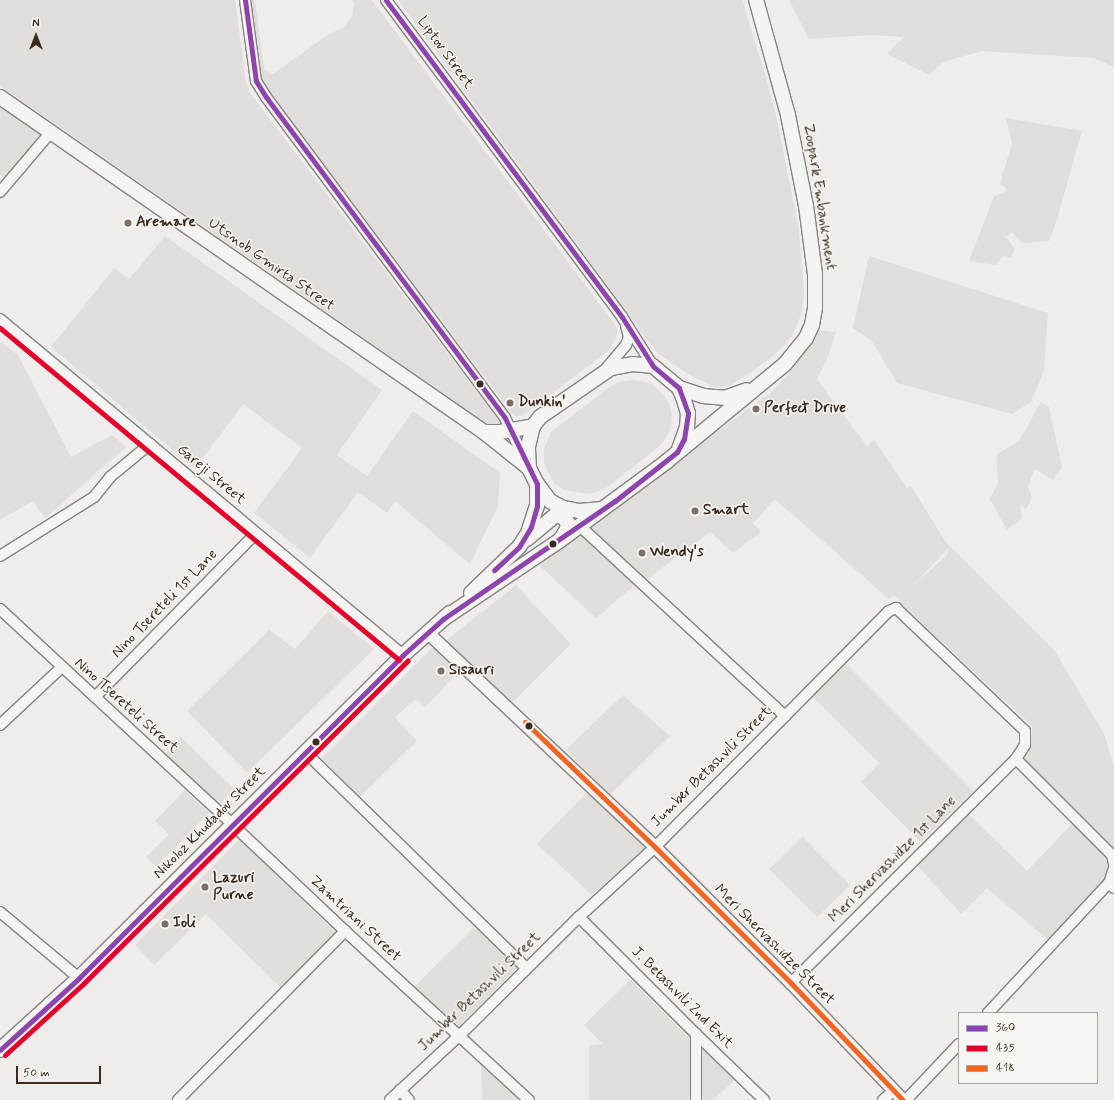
<!DOCTYPE html>
<style>
body{margin:0}
#map{position:relative;width:1114px;height:1100px;overflow:hidden;background:#eeedeb;font-family:Mynerve,sans-serif}
div>[style]{position:absolute}
.built>*{inset:0;background:#e0deda}
.roads{filter:drop-shadow(1px 0 #87837f) drop-shadow(-1px 0 #87837f) drop-shadow(0 1px #87837f) drop-shadow(0 -1px #87837f)}
.minor>*{height:10px;margin:-5px;padding:0 5px;transform-origin:5px;border-radius:5px;background:#f4f4f2}
.tertiary>*{height:12px;margin:-6px;padding:0 6px;transform-origin:6px;border-radius:6px;background:#f4f4f2}
.secondary>*{height:14px;margin:-7px;padding:0 7px;transform-origin:7px;border-radius:7px;background:#f4f4f2}
.bus-1>*{height:5px;margin:-2.5px;padding:0 2.5px;transform-origin:2.5px;border-radius:2.5px;background:#8e44ad}
.bus-2>*{height:5px;margin:-2.5px;padding:0 2.5px;transform-origin:2.5px;border-radius:2.5px;background:#e4002b}
.bus-3>*{height:5px;margin:-2.5px;padding:0 2.5px;transform-origin:2.5px;border-radius:2.5px;background:#f26522}
.dots>*{width:11px;height:11px;translate:-50% -50%;box-sizing:border-box;border:2px solid #f6f6f2;border-radius:50%}
span{translate:-50% -50%;white-space:nowrap;text-align:center;line-height:1.15;-webkit-text-stroke:3px #f6f6f2;paint-order:stroke}
.street-label{font-size:15px;color:#3b2a1e}
.poi-label{font-size:15px;color:#3b2a1e;font-weight:700}
.left{translate:0 -50%;text-align:left}
.legend{position:absolute;left:958px;top:1012px;width:140px;height:72px;box-sizing:border-box;background:#f6f6f2;border:1px solid #aba49d;margin:0;padding:5px 7px;list-style:none;font-size:12px;color:#3b2a1e}
.legend li{display:flex;align-items:center;gap:8px;height:20px}
.legend b{width:20px;border:1px solid #aba49d}
.north{position:absolute;left:16px;top:16px;width:40px;height:40px;-webkit-text-stroke:3px #f6f6f2;paint-order:stroke;rotate:0deg;font-size:11px;font-weight:700;line-height:16px;text-align:center;color:#3b2a1e}
.north::after{content:'';display:block;margin:auto;width:14px;height:18px;background:#3b2a1e;clip-path:polygon(50% 0,100% 100%,50% 72%,0 100%)}
.scale{position:absolute;left:16px;top:1066px;width:85px;height:18px;box-sizing:border-box;border:2px solid #3b2a1e;border-top:0;padding-left:5px;font-size:12px;line-height:14px;white-space:nowrap;color:#3b2a1e;-webkit-text-stroke:3px #f6f6f2;paint-order:stroke}
</style>
<div id="map">
<div class="built">
<div style="clip-path:polygon(0 0,235px 0,246px 82px,250px 93px,495px 416px,499px 421px,498px 426px,486px 424px,297px 291px,0 86px)"></div>
<div style="clip-path:polygon(251px 0,255px 0,264px 69px,273px 74px,329px 34px,344px 27px,352px 17px,354px 2px,351px 0,371px 0,374px 3px,616px 326px,618px 331px,611px 349px,522px 416px,514px 416px,270px 93px,263px 83px,260px 70px)"></div>
<div style="clip-path:polygon(398px 0,742px 0,765px 74px,776px 115px,799px 230px,804px 294px,801px 315px,796px 328px,787px 343px,772px 357px,748px 374px,731px 385px,716px 388px,688px 374px,657px 353px)"></div>
<div style="clip-path:polygon(789px 0,1114px 0,1114px 67px,1094px 58px,982px 51px,943px 62px,929px 75px,887px 54px,904px 37px,872px 35px,809px 39px)"></div>
<div style="clip-path:polygon(0 103px,40px 134px,6px 180px,0 175px)"></div>
<div style="clip-path:polygon(1006px 118px,1082px 131px,1056px 223px,1049px 241px,1022px 243px,1012px 232px,1006px 237px,1015px 249px,1011px 258px,1003px 256px,996px 265px,969px 261px,994px 196px,1008px 191px,1000px 183px,1012px 143px)"></div>
<div style="clip-path:polygon(165px 236px,382px 390px,337px 455px,367px 476px,413px 411px,500px 473px,498px 506px,470px 564px,395px 501px,387px 513px,358px 492px,310px 558px,254px 513px,302px 448px,243px 404px,195px 469px,51px 347px,114px 268px,129px 279px)"></div>
<div style="clip-path:polygon(869px 256px,1048px 313px,1044px 371px,1031px 402px,1012px 414px,897px 383px,871px 340px,853px 328px)"></div>
<div style="clip-path:polygon(evenodd,818px 330px,836px 332px,828px 357px,817px 379px,867px 446px,874px 440px,907px 488px,911px 486px,945px 541px,1055px 651px,1104px 734px,1114px 766px,1114px 852px,1024px 761px,1024px 754px,1032px 735px,1032px 726px,899px 602px,900px 600px,894px 595px,889px 599px,775px 499px,753px 523px,761px 532px,733px 553px,710px 532px,646px 580px,587px 527px,768px 394px,769px 395px,796px 365px,818px 330px,949px 547px,947px 555px,913px 586px,949px 547px)"></div>
<div style="clip-path:polygon(0 341px,18px 355px,71px 457px,112px 435px,126px 447px,45px 518px,33px 501px,0 520px)"></div>
<div style="clip-path:polygon(635px 380px,650px 383px,660px 391px,669px 403px,672px 418px,670px 431px,663px 442px,656px 449px,606px 488px,590px 494px,564px 490px,554px 483px,544px 464px,544px 448px,551px 432px,607px 389px,618px 382px)"></div>
<div style="clip-path:polygon(1041px 402px,1049px 407px,1062px 467px,1053px 480px,1035px 469px,1028px 486px,1032px 497px,1026px 509px,1020px 505px,1022px 518px,1007px 530px,990px 499px,998px 483px,996px 455px,1019px 441px)"></div>
<div style="clip-path:polygon(580px 533px,635px 585px,596px 618px,539px 565px)"></div>
<div style="clip-path:polygon(516px 585px,571px 644px,512px 703px,444px 642px)"></div>
<div style="clip-path:polygon(328px 611px,374px 649px,247px 773px,187px 711px,269px 630px,295px 649px)"></div>
<div style="clip-path:polygon(434px 646px,459px 671px,425px 707px,416px 699px,395px 717px,417px 741px,360px 797px,322px 758px)"></div>
<div style="clip-path:polygon(845px 663px,973px 791px,921px 842px,861px 782px,879px 763px,812px 696px)"></div>
<div style="clip-path:polygon(623px 695px,670px 736px,610px 795px,566px 750px)"></div>
<div style="clip-path:polygon(181px 737px,234px 789px,220px 804px,165px 754px)"></div>
<div style="clip-path:polygon(185px 790px,209px 813px,156px 867px,146px 857px,169px 834px,155px 821px)"></div>
<div style="clip-path:polygon(588px 791px,648px 845px,592px 895px,537px 844px)"></div>
<div style="clip-path:polygon(968px 814px,1027px 871px,1073px 823px,1109px 859px,1110px 864px,1107px 876px,1048px 940px,987px 888px,961px 914px,916px 864px)"></div>
<div style="clip-path:polygon(802px 836px,850px 885px,817px 917px,769px 869px)"></div>
<div style="clip-path:polygon(240px 839px,336px 933px,281px 988px,206px 914px,154px 965px,135px 945px)"></div>
<div style="clip-path:polygon(477px 925px,519px 967px,458px 1026px,414px 987px)"></div>
<div style="clip-path:polygon(633px 977px,692px 1038px,692px 1100px,589px 1100px,589px 1045px,603px 1044px,584px 1025px)"></div>
<div style="clip-path:polygon(700px 1044px,737px 1078px,713px 1100px,700px 1100px)"></div>
<div style="clip-path:polygon(481px 1065px,521px 1100px,482px 1100px)"></div>
</div>
<div class="roads">
<div class="minor">
<div style="left:245px;top:0;width:82px;rotate:82.3deg"></div>
<div style="left:256px;top:81px;width:19px;rotate:58deg"></div>
<div style="left:266px;top:97px;width:400px;rotate:53.3deg"></div>
<div style="left:505px;top:418px;width:49px;rotate:64.5deg"></div>
<div style="left:386px;top:0;width:395px;rotate:53.3deg"></div>
<div style="left:622px;top:317px;width:58px;rotate:57.7deg"></div>
<div style="left:0;top:192px;width:77px;rotate:-49.7deg"></div>
<div style="left:0;top:319px;width:525px;rotate:39.82deg"></div>
<div style="left:605px;top:370px;width:33px;rotate:-50deg"></div>
<div style="left:626px;top:345px;width:9px;rotate:-69deg"></div>
<div style="left:629px;top:337px;width:11px;rotate:-105deg"></div>
<div style="left:0;top:556px;width:111px;rotate:-32.1deg"></div>
<div style="left:94px;top:497px;width:26px;rotate:-51deg"></div>
<div style="left:110px;top:477px;width:52px;rotate:-39.5deg"></div>
<div style="left:0;top:609px;width:316px;rotate:42.8deg"></div>
<div style="left:232px;top:824px;width:156px;rotate:43.4deg"></div>
<div style="left:345px;top:931px;width:250px;rotate:42.6deg"></div>
<div style="left:95px;top:697px;width:230px;rotate:-45.5deg"></div>
<div style="left:785px;top:716px;width:148px;rotate:-45.3deg"></div>
<div style="left:889px;top:611px;width:8px;rotate:-23deg"></div>
<div style="left:896px;top:608px;width:178px;rotate:43.6deg"></div>
<div style="left:1025px;top:731px;width:14px;rotate:90deg"></div>
<div style="left:1025px;top:745px;width:17px;rotate:123deg"></div>
<div style="left:1016px;top:759px;width:136px;rotate:45deg"></div>
<div style="left:1112px;top:855px;width:9px;rotate:77deg"></div>
<div style="left:0;top:725px;width:85px;rotate:-43.1deg"></div>
<div style="left:305px;top:752px;width:309px;rotate:44.3deg"></div>
<div style="left:1114px;top:868px;width:16px;rotate:108deg"></div>
<div style="left:1109px;top:883px;width:7px;rotate:45deg"></div>
<div style="left:0;top:912px;width:103px;rotate:39.9deg"></div>
<div style="left:579px;top:917px;width:165px;rotate:45deg"></div>
<div style="left:696px;top:1034px;width:95px;rotate:44.1deg"></div>
<div style="left:791px;top:983px;width:317px;rotate:-44.9deg"></div>
<div style="left:988px;top:1013px;width:178px;rotate:-47.1deg"></div>
<div style="left:400px;top:1090px;width:13px;rotate:48deg"></div>
<div style="left:178px;top:1100px;width:238px;rotate:-45.3deg"></div>
<div style="left:390px;top:1100px;width:96px;rotate:-42.9deg"></div>
<div style="left:460px;top:1035px;width:168px;rotate:-44.8deg"></div>
<div style="left:579px;top:917px;width:103px;rotate:-42.6deg"></div>
<div style="left:655px;top:847px;width:185px;rotate:-45.2deg"></div>
<div style="left:785px;top:716px;width:280px;rotate:-137.2deg"></div>
<div style="left:696px;top:1100px;width:66px;rotate:-90deg"></div>
<div style="left:883px;top:1100px;width:13px;rotate:-42deg"></div>
<div style="left:906px;top:1100px;width:77px;rotate:-46.6deg"></div>
</div>
<div class="tertiary">
<div style="left:428px;top:633px;width:312px;rotate:43.3deg"></div>
<div style="left:655px;top:847px;width:192px;rotate:45deg"></div>
<div style="left:791px;top:983px;width:162px;rotate:46.3deg"></div>
</div>
<div class="secondary">
<div style="left:0;top:97px;width:589px;rotate:34.69deg"></div>
<div style="left:484px;top:432px;width:58px;rotate:38.7deg"></div>
<div style="left:679px;top:388px;width:25px;rotate:18deg"></div>
<div style="left:703px;top:396px;width:21px;rotate:5deg"></div>
<div style="left:724px;top:398px;width:24px;rotate:-19deg"></div>
<div style="left:484px;top:432px;width:16px"></div>
<div style="left:500px;top:432px;width:34px;rotate:-10deg"></div>
<div style="left:602px;top:509px;width:23px;rotate:175deg"></div>
<div style="left:579px;top:511px;width:16px;rotate:-169deg"></div>
<div style="left:563px;top:508px;width:15px;rotate:-152deg"></div>
<div style="left:550px;top:501px;width:21px;rotate:-127deg"></div>
<div style="left:537px;top:484px;width:18px;rotate:-117deg"></div>
<div style="left:529px;top:468px;width:21px;rotate:-93deg"></div>
<div style="left:528px;top:447px;width:22px;rotate:-77deg"></div>
<div style="left:533px;top:426px;width:11px;rotate:-52deg"></div>
<div style="left:540px;top:417px;width:86px;rotate:-34.6deg"></div>
<div style="left:611px;top:368px;width:22px;rotate:-10deg"></div>
<div style="left:633px;top:364px;width:20px;rotate:6deg"></div>
<div style="left:653px;top:366px;width:34px;rotate:40deg"></div>
<div style="left:679px;top:388px;width:10px;rotate:66deg"></div>
<div style="left:683px;top:397px;width:17px;rotate:73deg"></div>
<div style="left:688px;top:413px;width:14px;rotate:94deg"></div>
<div style="left:687px;top:427px;width:23px;rotate:110deg"></div>
<div style="left:527px;top:539px;width:38px;rotate:-40deg"></div>
<div style="left:556px;top:515px;width:9px;rotate:21deg"></div>
<div style="left:564px;top:518px;width:6px;rotate:51deg"></div>
<div style="left:568px;top:523px;width:6px;rotate:99deg"></div>
<div style="left:567px;top:529px;width:12px;rotate:121deg"></div>
<div style="left:471px;top:593px;width:66px;rotate:-43.8deg"></div>
<div style="left:519px;top:547px;width:17px;rotate:-57deg"></div>
<div style="left:528px;top:533px;width:28px;rotate:-72deg"></div>
<div style="left:537px;top:506px;width:22px;rotate:-90deg"></div>
<div style="left:443px;top:619px;width:140px;rotate:-33.9deg"></div>
<div style="left:559px;top:541px;width:133px;rotate:-36.4deg"></div>
<div style="left:666px;top:462px;width:154px;rotate:-39.5deg"></div>
<div style="left:785px;top:364px;width:33px;rotate:-51deg"></div>
<div style="left:806px;top:338px;width:14px;rotate:-65deg"></div>
<div style="left:812px;top:325px;width:17px;rotate:-80deg"></div>
<div style="left:815px;top:308px;width:34px;rotate:-90deg"></div>
<div style="left:815px;top:274px;width:69px;rotate:-97.5deg"></div>
<div style="left:806px;top:206px;width:93px;rotate:-101.2deg"></div>
<div style="left:788px;top:115px;width:119px;rotate:-105.5deg"></div>
<div style="left:0;top:1050px;width:107px;rotate:-42.3deg"></div>
<div style="left:79px;top:978px;width:457px;rotate:-44.9deg"></div>
<div style="left:403px;top:655px;width:63px;rotate:-41.8deg"></div>
</div>
</div>
<div class="bus-1">
<div style="left:245px;top:0;width:82px;rotate:82.3deg"></div>
<div style="left:256px;top:81px;width:19px;rotate:58deg"></div>
<div style="left:266px;top:97px;width:400px;rotate:53.3deg"></div>
<div style="left:505px;top:418px;width:73px;rotate:64.1deg"></div>
<div style="left:537px;top:484px;width:22px;rotate:90deg"></div>
<div style="left:537px;top:506px;width:22px;rotate:106deg"></div>
<div style="left:531px;top:527px;width:23px;rotate:121deg"></div>
<div style="left:519px;top:547px;width:34px;rotate:137deg"></div>
<div style="left:0;top:1050px;width:107px;rotate:-42.3deg"></div>
<div style="left:79px;top:978px;width:457px;rotate:-44.9deg"></div>
<div style="left:403px;top:655px;width:54px;rotate:-42deg"></div>
<div style="left:443px;top:619px;width:209px;rotate:-34.5deg"></div>
<div style="left:615px;top:501px;width:79px;rotate:-38.3deg"></div>
<div style="left:677px;top:452px;width:15px;rotate:-62deg"></div>
<div style="left:684px;top:439px;width:26px;rotate:-81deg"></div>
<div style="left:688px;top:413px;width:27px;rotate:-110deg"></div>
<div style="left:679px;top:388px;width:34px;rotate:-140deg"></div>
<div style="left:653px;top:366px;width:58px;rotate:-122.3deg"></div>
<div style="left:622px;top:317px;width:395px;rotate:-126.7deg"></div>
</div>
<div class="bus-2">
<div style="left:0;top:328px;width:519px;rotate:39.76deg"></div>
<div style="left:5px;top:1055px;width:107px;rotate:-42.3deg"></div>
<div style="left:84px;top:983px;width:457px;rotate:-44.9deg"></div>
</div>
<div class="bus-3">
<div style="left:525px;top:722px;width:180px;rotate:43.9deg"></div>
<div style="left:655px;top:847px;width:192px;rotate:45deg"></div>
<div style="left:791px;top:983px;width:162px;rotate:46.3deg"></div>
</div>
<div class="dots">
<div style="left:128px;top:223px;background:#7a6e66"></div>
<div style="left:480px;top:384px;background:#3b2a1e"></div>
<div style="left:510px;top:403px;background:#7a6e66"></div>
<div style="left:756px;top:409px;background:#7a6e66"></div>
<div style="left:695px;top:511px;background:#7a6e66"></div>
<div style="left:553px;top:544px;background:#3b2a1e"></div>
<div style="left:642px;top:553px;background:#7a6e66"></div>
<div style="left:441px;top:671px;background:#7a6e66"></div>
<div style="left:529px;top:726px;background:#3b2a1e"></div>
<div style="left:316px;top:742px;background:#3b2a1e"></div>
<div style="left:205px;top:887px;background:#7a6e66"></div>
<div style="left:165px;top:924px;background:#7a6e66"></div>
</div>
<div class="street-label">
<span style="left:445px;top:53px;rotate:54deg">Liptov Street</span>
<span style="left:819px;top:197px;rotate:81deg">Zoopark Embankment</span>
<span style="left:271px;top:265px;rotate:35deg">Utsnob Gmirta Street</span>
<span style="left:211px;top:475px;rotate:40deg">Gareji Street</span>
<span style="left:165px;top:604px;rotate:-46deg">Nino Tsereteli 1st Lane</span>
<span style="left:126px;top:706px;rotate:42deg">Nino Tsereteli Street</span>
<span style="left:712px;top:767px;rotate:-45deg">Jumber Betashvili Street</span>
<span style="left:210px;top:823px;rotate:-45deg">Nikoloz Khudadov Street</span>
<span style="left:893px;top:860px;rotate:-45deg">Meri Shervashidze 1st Lane</span>
<span style="left:355px;top:919px;rotate:43deg">Zamtriani Street</span>
<span style="left:774px;top:945px;rotate:45deg">Meri Shervashidze Street</span>
<span style="left:480px;top:992px;rotate:-44deg">Jumber Betashvili Street</span>
<span style="left:682px;top:998px;rotate:45deg">J. Betashvili 2nd Exit</span>
</div>
<div class="poi-label">
<span class="left" style="left:136px;top:223px">Aremare</span>
<span class="left" style="left:518px;top:403px">Dunkin'</span>
<span class="left" style="left:764px;top:409px">Perfect Drive</span>
<span class="left" style="left:703px;top:511px">Smart</span>
<span class="left" style="left:650px;top:553px">Wendy's</span>
<span class="left" style="left:449px;top:671px">Sisauri</span>
<span class="left" style="left:213px;top:887px">Lazuri<br>Purne</span>
<span class="left" style="left:173px;top:924px">Ioli</span>
</div>
<ul class="legend">
<li><b style="height:5px;background:#8e44ad"></b>360</li>
<li><b style="height:5px;background:#e4002b"></b>435</li>
<li><b style="height:5px;background:#f26522"></b>418</li>
</ul>
<div class="north">N</div>
<div class="scale">50 m</div>
</div>
